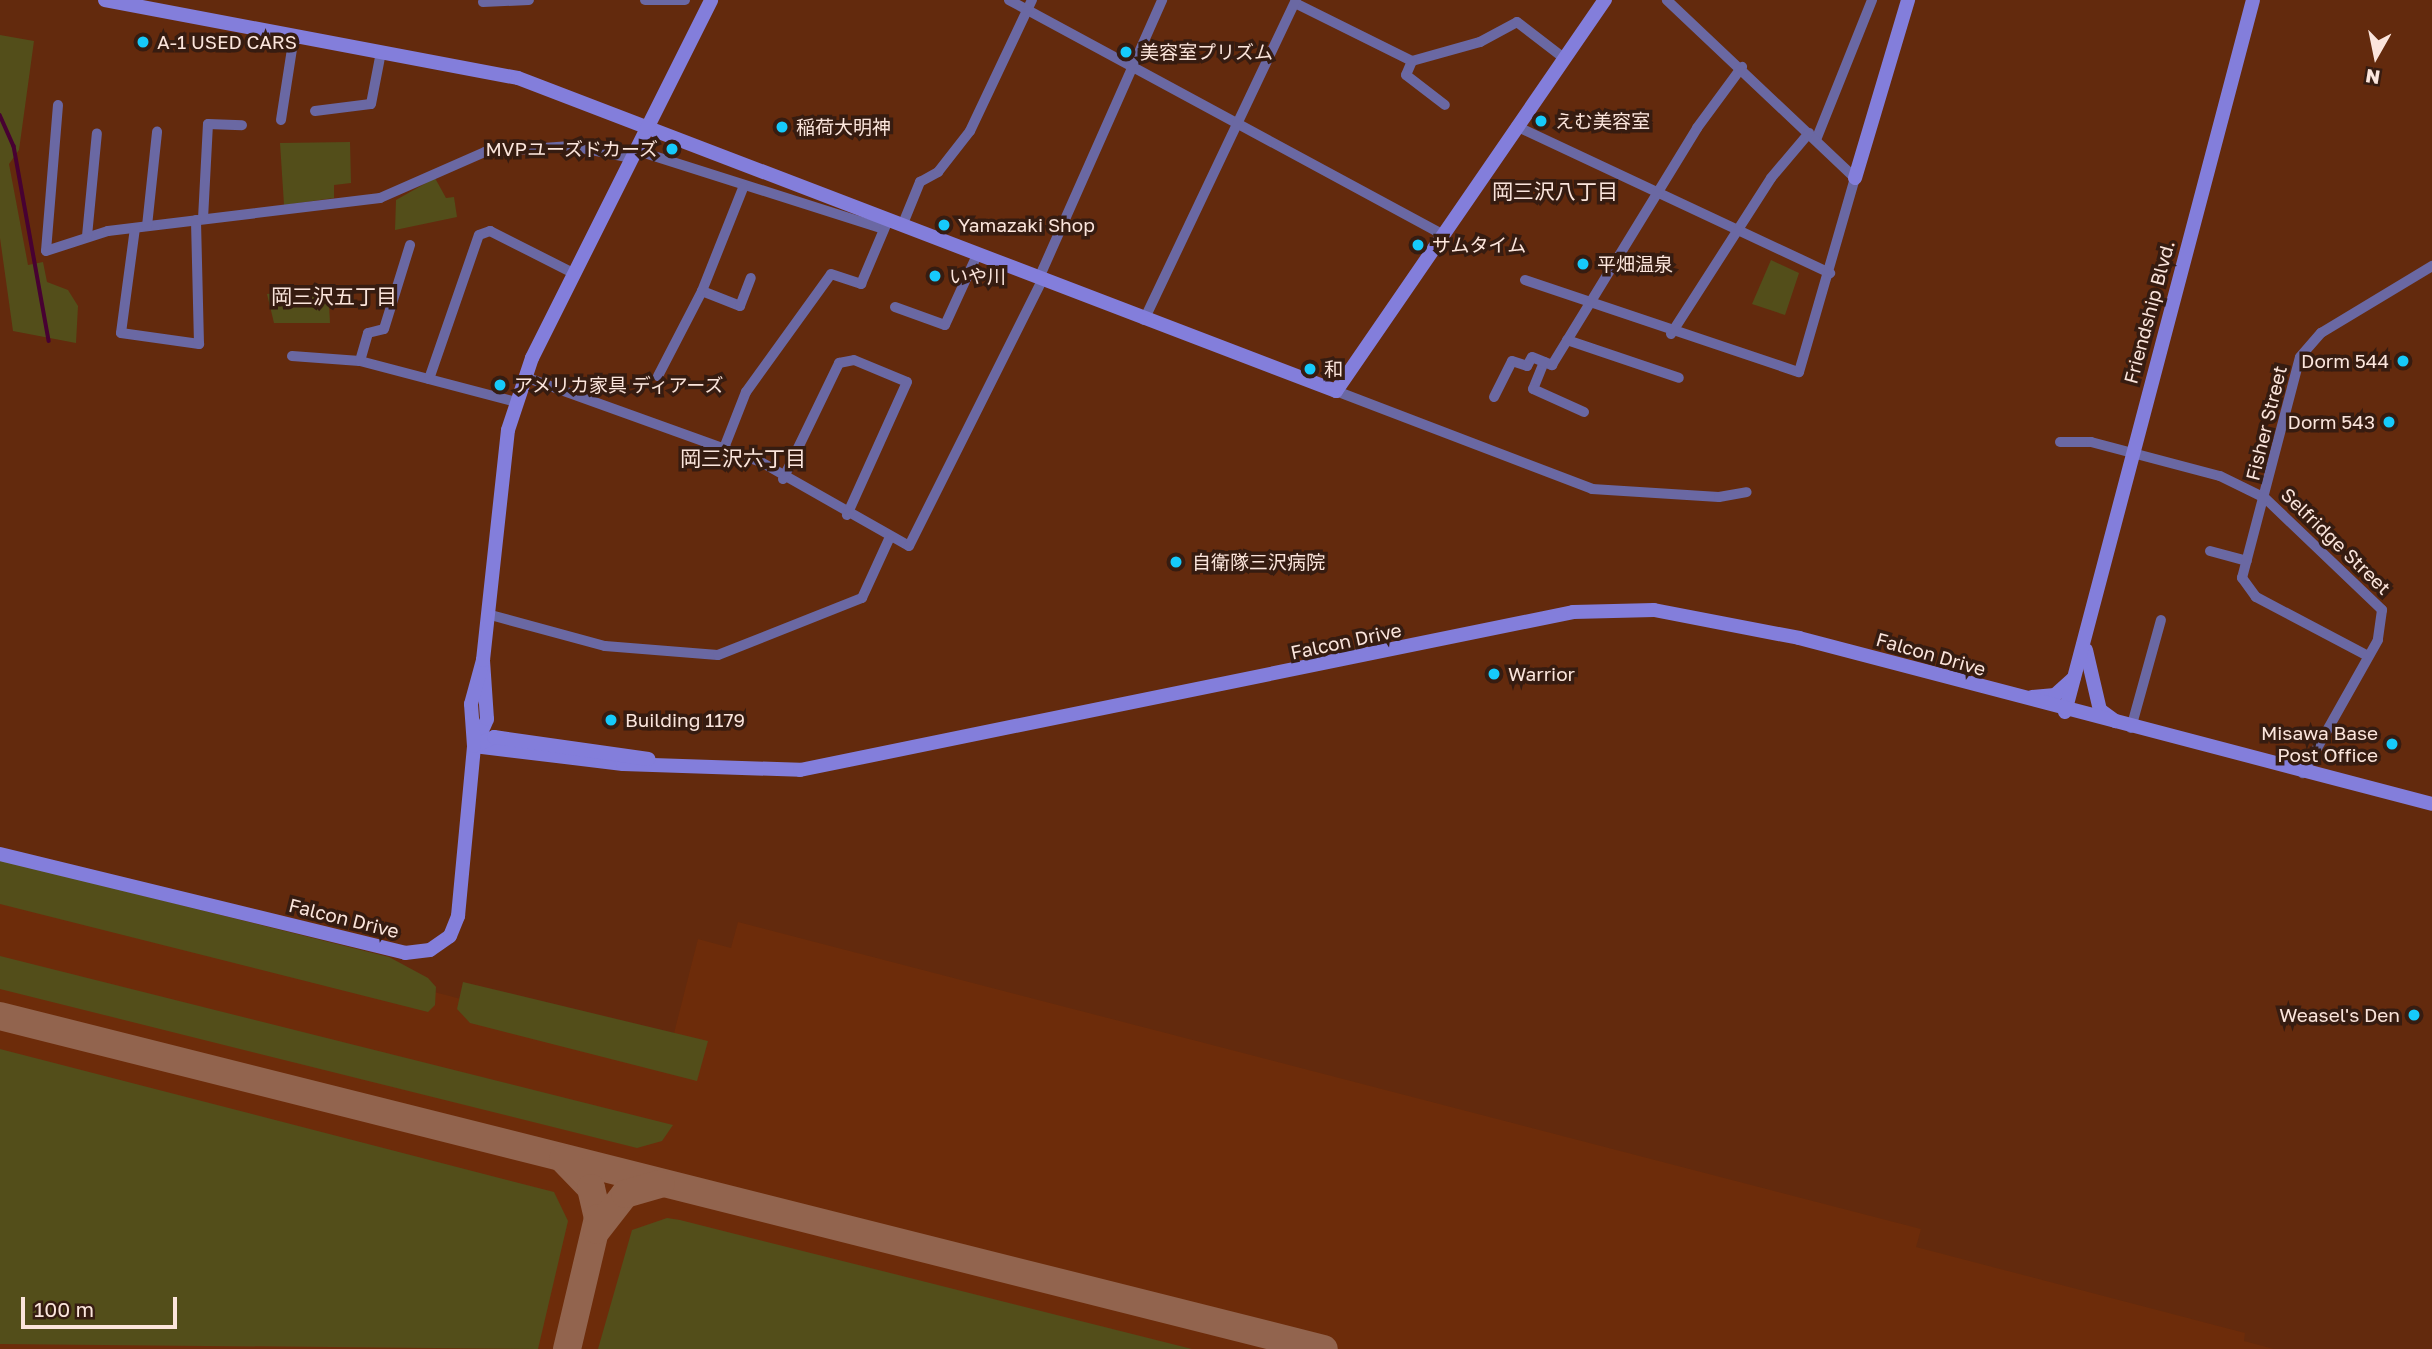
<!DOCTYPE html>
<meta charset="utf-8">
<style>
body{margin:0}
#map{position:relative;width:2432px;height:1349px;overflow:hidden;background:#632a0d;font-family:"Golos Text","Noto Sans JP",sans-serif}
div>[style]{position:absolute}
.built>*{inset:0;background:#6d2c0a}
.green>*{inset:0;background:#534e1a}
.stream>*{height:3.5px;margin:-1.75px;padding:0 1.75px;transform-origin:1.75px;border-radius:1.75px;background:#470132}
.taxiway>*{height:28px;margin:-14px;padding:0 14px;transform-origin:14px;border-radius:14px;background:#92644e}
.street>*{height:10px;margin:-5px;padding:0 5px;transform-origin:5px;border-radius:5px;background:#6a68a3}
.secondary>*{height:14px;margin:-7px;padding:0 7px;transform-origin:7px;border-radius:7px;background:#837edb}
.dots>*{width:19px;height:19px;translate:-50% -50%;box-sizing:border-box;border:4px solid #361c11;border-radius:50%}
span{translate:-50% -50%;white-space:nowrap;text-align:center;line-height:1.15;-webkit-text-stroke:7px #361c11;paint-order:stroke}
.poi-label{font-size:19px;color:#fbe5dc}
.left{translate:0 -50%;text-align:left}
.right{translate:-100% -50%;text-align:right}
.street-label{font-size:19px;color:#fbe5dc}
.neighbourhood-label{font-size:21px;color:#fbe5dc}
.north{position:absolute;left:2341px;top:21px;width:70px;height:70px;-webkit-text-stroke:5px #361c11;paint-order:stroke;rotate:189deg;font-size:19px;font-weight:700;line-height:28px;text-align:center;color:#fbe5dc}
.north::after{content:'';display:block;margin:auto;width:24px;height:32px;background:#fbe5dc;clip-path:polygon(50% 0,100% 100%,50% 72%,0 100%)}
.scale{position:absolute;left:21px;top:1297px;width:156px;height:32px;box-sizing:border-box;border:4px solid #fbe5dc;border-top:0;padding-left:9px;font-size:21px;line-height:24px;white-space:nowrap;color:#fbe5dc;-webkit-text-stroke:5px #361c11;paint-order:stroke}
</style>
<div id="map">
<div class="built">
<div style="clip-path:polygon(0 879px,669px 1053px,698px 939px,731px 948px,738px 922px,1921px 1229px,1916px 1247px,2245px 1333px,2244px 1341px,2274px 1349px,0 1349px)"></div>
</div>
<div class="green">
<div style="clip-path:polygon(0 35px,34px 41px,19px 150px,9px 164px,28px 265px,43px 262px,47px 282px,68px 290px,78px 306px,76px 343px,13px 331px,0 238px)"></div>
<div style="clip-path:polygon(350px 142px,351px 183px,334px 185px,334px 198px,284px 205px,280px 143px)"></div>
<div style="clip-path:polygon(435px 178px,446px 198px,454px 197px,457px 217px,395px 230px,396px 200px)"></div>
<div style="clip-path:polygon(1771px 260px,1799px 273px,1785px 315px,1752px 304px)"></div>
<div style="clip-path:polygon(328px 286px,330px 323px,274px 323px,267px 294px)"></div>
<div style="clip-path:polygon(0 860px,389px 957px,428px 978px,436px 987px,435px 1005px,428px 1012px,0 904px)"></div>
<div style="clip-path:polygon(0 956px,673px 1125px,662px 1141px,637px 1148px,0 989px)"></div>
<div style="clip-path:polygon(463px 982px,708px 1041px,697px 1081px,470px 1023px,457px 1009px)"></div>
<div style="clip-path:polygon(0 1049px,554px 1192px,568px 1221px,538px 1349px,0 1344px)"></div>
<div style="clip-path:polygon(667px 1218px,680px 1220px,1192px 1349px,598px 1349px,632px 1230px)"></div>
</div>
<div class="stream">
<div style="left:0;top:115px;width:34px;rotate:66deg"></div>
<div style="left:14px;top:146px;width:198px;rotate:79.8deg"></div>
</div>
<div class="taxiway">
<div style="left:0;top:1016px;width:1365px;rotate:14.12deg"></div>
<div style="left:563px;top:1159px;width:40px;rotate:46deg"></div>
<div style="left:591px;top:1188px;width:31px;rotate:77deg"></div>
<div style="left:598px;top:1218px;width:135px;rotate:103.3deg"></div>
<div style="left:597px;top:1230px;width:46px;rotate:-52.1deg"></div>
<div style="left:625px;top:1194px;width:37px;rotate:-16deg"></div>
</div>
<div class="street">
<div style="left:645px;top:0;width:40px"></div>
<div style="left:1009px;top:0;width:492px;rotate:28.4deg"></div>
<div style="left:483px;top:2px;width:46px;rotate:-2.5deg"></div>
<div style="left:1295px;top:3px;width:131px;rotate:26.4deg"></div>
<div style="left:1412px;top:61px;width:71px;rotate:-15.6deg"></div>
<div style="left:1480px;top:42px;width:42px;rotate:-28.4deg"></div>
<div style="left:1517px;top:22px;width:59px;rotate:37.5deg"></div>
<div style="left:1412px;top:61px;width:15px;rotate:113deg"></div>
<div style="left:1406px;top:75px;width:49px;rotate:37.6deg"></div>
<div style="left:58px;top:105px;width:146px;rotate:94.7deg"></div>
<div style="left:46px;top:251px;width:65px;rotate:-17.9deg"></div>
<div style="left:108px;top:231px;width:274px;rotate:-6.9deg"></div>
<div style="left:380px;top:198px;width:115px;rotate:-23.7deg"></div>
<div style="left:485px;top:152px;width:86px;rotate:-4deg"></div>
<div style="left:571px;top:146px;width:61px;rotate:11.3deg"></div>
<div style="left:315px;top:111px;width:56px;rotate:-7.1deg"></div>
<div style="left:371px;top:104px;width:53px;rotate:-79.1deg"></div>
<div style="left:281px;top:120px;width:85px;rotate:-81.2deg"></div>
<div style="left:1516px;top:126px;width:347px;rotate:25.1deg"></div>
<div style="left:1816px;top:140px;width:151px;rotate:-68.2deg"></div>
<div style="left:635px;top:150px;width:261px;rotate:17.6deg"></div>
<div style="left:203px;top:219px;width:95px;rotate:-87deg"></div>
<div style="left:208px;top:124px;width:34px;rotate:2deg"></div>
<div style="left:147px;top:226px;width:95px;rotate:-83.9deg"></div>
<div style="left:902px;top:226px;width:48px;rotate:-67.8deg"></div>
<div style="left:920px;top:182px;width:21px;rotate:-29deg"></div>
<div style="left:938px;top:172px;width:52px;rotate:-52deg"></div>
<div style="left:970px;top:131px;width:145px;rotate:-64.7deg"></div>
<div style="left:135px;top:228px;width:106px;rotate:97.6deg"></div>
<div style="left:121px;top:333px;width:79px;rotate:8deg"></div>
<div style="left:199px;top:344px;width:124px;rotate:-91.4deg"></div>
<div style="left:87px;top:236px;width:103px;rotate:-84.5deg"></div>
<div style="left:1039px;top:278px;width:304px;rotate:-66.1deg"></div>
<div style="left:1525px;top:280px;width:289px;rotate:18.6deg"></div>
<div style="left:1799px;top:372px;width:202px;rotate:-73.9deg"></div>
<div style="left:1855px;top:178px;width:259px;rotate:-136.6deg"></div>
<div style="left:702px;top:291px;width:41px;rotate:21.5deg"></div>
<div style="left:740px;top:306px;width:30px;rotate:-69deg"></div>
<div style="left:895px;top:307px;width:53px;rotate:19.8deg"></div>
<div style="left:945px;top:325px;width:77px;rotate:-65.4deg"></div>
<div style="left:1144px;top:320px;width:354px;rotate:-64.6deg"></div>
<div style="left:1671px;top:334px;width:185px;rotate:-57.3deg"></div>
<div style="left:1771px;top:178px;width:59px;rotate:-49.8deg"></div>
<div style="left:1567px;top:340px;width:118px;rotate:18.7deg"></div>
<div style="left:292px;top:356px;width:68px;rotate:4.2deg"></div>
<div style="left:360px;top:361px;width:161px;rotate:14.7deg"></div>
<div style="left:360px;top:361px;width:29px;rotate:-74deg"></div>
<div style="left:368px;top:333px;width:16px;rotate:-14deg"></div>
<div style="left:384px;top:329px;width:88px;rotate:-72.8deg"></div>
<div style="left:1544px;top:362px;width:29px;rotate:112deg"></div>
<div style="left:1533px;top:389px;width:56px;rotate:24.3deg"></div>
<div style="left:658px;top:376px;width:96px;rotate:-62.6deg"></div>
<div style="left:702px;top:291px;width:111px;rotate:-68.3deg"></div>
<div style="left:525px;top:377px;width:251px;rotate:19.8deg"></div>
<div style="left:761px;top:462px;width:170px;rotate:29.6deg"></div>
<div style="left:909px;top:546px;width:297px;rotate:-63.4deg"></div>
<div style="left:429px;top:379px;width:152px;rotate:-70.9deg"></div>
<div style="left:479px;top:235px;width:12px;rotate:-20deg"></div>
<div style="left:490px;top:231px;width:93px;rotate:26.8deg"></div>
<div style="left:1336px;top:391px;width:274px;rotate:20.9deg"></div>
<div style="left:1592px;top:489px;width:127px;rotate:3.6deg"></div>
<div style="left:1719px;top:497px;width:28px;rotate:-10deg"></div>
<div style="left:1494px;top:397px;width:40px;rotate:-63.4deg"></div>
<div style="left:1512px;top:361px;width:16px;rotate:18deg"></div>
<div style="left:1527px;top:366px;width:10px;rotate:-61deg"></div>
<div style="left:1532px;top:357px;width:22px;rotate:22deg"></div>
<div style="left:1552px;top:365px;width:278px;rotate:-58.5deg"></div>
<div style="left:1697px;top:128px;width:76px;rotate:-53.6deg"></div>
<div style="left:2060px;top:442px;width:31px"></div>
<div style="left:2091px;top:442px;width:133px;rotate:14.8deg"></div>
<div style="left:2220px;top:476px;width:50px;rotate:26.1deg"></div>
<div style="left:2265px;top:498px;width:162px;rotate:43.7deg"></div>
<div style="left:2382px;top:610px;width:30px;rotate:98deg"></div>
<div style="left:2378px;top:640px;width:153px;rotate:119.4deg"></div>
<div style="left:724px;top:448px;width:60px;rotate:-68.6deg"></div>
<div style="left:746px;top:392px;width:145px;rotate:-54.2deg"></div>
<div style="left:831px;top:274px;width:32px;rotate:18deg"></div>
<div style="left:861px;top:284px;width:69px;rotate:-67.1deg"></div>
<div style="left:783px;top:479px;width:129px;rotate:-64.2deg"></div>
<div style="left:839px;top:363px;width:15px;rotate:-11deg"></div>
<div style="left:854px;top:360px;width:57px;rotate:22.5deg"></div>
<div style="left:907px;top:382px;width:146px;rotate:114.3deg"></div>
<div style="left:2210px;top:551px;width:38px;rotate:15deg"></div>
<div style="left:487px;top:614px;width:122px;rotate:15.2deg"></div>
<div style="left:605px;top:646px;width:113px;rotate:4.6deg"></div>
<div style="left:718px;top:655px;width:155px;rotate:-21.6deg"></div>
<div style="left:862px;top:598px;width:65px;rotate:-65.4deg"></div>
<div style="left:2368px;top:656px;width:127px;rotate:-152.2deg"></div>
<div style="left:2256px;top:597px;width:24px;rotate:-126deg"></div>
<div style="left:2242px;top:578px;width:228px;rotate:-75.3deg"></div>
<div style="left:2300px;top:357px;width:32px;rotate:-49deg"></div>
<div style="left:2321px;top:333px;width:130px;rotate:-31.1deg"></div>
<div style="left:2131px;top:728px;width:112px;rotate:-74.5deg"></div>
</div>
<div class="secondary">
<div style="left:105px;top:0;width:420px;rotate:10.7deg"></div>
<div style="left:518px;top:78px;width:876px;rotate:20.94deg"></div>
<div style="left:1336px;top:391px;width:475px;rotate:-55.5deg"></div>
<div style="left:1855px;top:178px;width:186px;rotate:-73.4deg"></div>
<div style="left:2086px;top:650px;width:62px;rotate:76.9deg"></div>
<div style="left:2100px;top:710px;width:19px;rotate:36deg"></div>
<div style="left:2032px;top:697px;width:23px;rotate:-5deg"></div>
<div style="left:2055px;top:695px;width:25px;rotate:-42deg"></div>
<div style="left:2065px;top:712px;width:736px;rotate:-75.21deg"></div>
<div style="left:476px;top:744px;width:27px;rotate:-66deg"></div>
<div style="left:487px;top:719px;width:59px;rotate:-93.9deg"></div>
<div style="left:474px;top:746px;width:150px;rotate:6.9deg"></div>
<div style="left:623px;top:764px;width:177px;rotate:1.9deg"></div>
<div style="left:800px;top:770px;width:789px;rotate:-11.55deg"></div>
<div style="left:1573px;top:612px;width:81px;rotate:-1.4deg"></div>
<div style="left:1654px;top:610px;width:148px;rotate:10.9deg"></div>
<div style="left:1799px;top:638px;width:654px;rotate:14.69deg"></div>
<div style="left:474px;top:746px;width:22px;rotate:-24deg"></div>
<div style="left:494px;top:737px;width:156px;rotate:8.1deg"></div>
<div style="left:0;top:854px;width:417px;rotate:13.7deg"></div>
<div style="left:405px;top:953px;width:25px;rotate:-7deg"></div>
<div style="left:430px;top:950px;width:24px;rotate:-35deg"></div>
<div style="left:450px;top:936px;width:22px;rotate:-68deg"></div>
<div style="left:458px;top:916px;width:171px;rotate:-84.6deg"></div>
<div style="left:474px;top:746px;width:42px;rotate:-94.1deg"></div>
<div style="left:471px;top:704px;width:46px;rotate:-74.7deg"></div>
<div style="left:483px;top:660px;width:231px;rotate:-83.8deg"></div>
<div style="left:508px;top:430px;width:76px;rotate:-71.6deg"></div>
<div style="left:532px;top:358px;width:400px;rotate:-63.4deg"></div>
</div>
<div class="dots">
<div style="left:143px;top:42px;background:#16cafb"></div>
<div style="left:1126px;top:52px;background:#16cafb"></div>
<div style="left:1541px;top:121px;background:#16cafb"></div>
<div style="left:782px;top:127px;background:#16cafb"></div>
<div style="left:672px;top:149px;background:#16cafb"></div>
<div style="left:944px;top:225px;background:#16cafb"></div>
<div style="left:1418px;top:245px;background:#16cafb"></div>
<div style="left:1583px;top:264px;background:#16cafb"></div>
<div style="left:935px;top:276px;background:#16cafb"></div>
<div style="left:2403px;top:361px;background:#16cafb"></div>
<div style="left:1310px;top:369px;background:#16cafb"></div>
<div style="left:500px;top:385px;background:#16cafb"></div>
<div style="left:2389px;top:422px;background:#16cafb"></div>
<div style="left:1176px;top:562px;background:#16cafb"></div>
<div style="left:1494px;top:674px;background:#16cafb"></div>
<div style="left:611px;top:720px;background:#16cafb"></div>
<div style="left:2392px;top:744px;background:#16cafb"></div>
<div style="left:2414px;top:1015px;background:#16cafb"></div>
</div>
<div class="poi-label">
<span class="left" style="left:157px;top:42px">A-1 USED CARS</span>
<span class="left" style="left:1140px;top:52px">美容室プリズム</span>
<span class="left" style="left:1555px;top:121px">えむ美容室</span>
<span class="left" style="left:796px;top:127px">稲荷大明神</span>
<span class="right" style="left:658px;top:149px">MVPユーズドカーズ</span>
<span class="left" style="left:958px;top:225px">Yamazaki Shop</span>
<span class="left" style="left:1432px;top:245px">サムタイム</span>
<span class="left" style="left:1597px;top:264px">平畑温泉</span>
<span class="left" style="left:949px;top:276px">いや川</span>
<span class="right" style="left:2389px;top:361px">Dorm 544</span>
<span class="left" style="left:1324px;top:369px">和</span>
<span class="left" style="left:514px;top:385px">アメリカ家具 ディアーズ</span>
<span class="right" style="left:2375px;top:422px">Dorm 543</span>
<span class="left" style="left:1192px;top:562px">自衛隊三沢病院</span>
<span class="left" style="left:1508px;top:674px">Warrior</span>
<span class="left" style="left:625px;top:720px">Building 1179</span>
<span class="right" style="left:2378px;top:744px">Misawa Base<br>Post Office</span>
<span class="right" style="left:2400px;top:1015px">Weasel's Den</span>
</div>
<div class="street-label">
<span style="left:2149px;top:312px;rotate:-75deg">Friendship Blvd.</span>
<span style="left:2266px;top:423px;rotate:-76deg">Fisher Street</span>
<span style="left:2336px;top:541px;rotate:44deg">Selfridge Street</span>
<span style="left:1346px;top:641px;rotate:-12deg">Falcon Drive</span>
<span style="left:1931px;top:654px;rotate:16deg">Falcon Drive</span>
<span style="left:344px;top:918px;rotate:14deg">Falcon Drive</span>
</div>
<div class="neighbourhood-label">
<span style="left:1555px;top:191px">岡三沢八丁目</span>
<span style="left:334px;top:296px">岡三沢五丁目</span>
<span style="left:743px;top:458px">岡三沢六丁目</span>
</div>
<div class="north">N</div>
<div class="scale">100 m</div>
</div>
